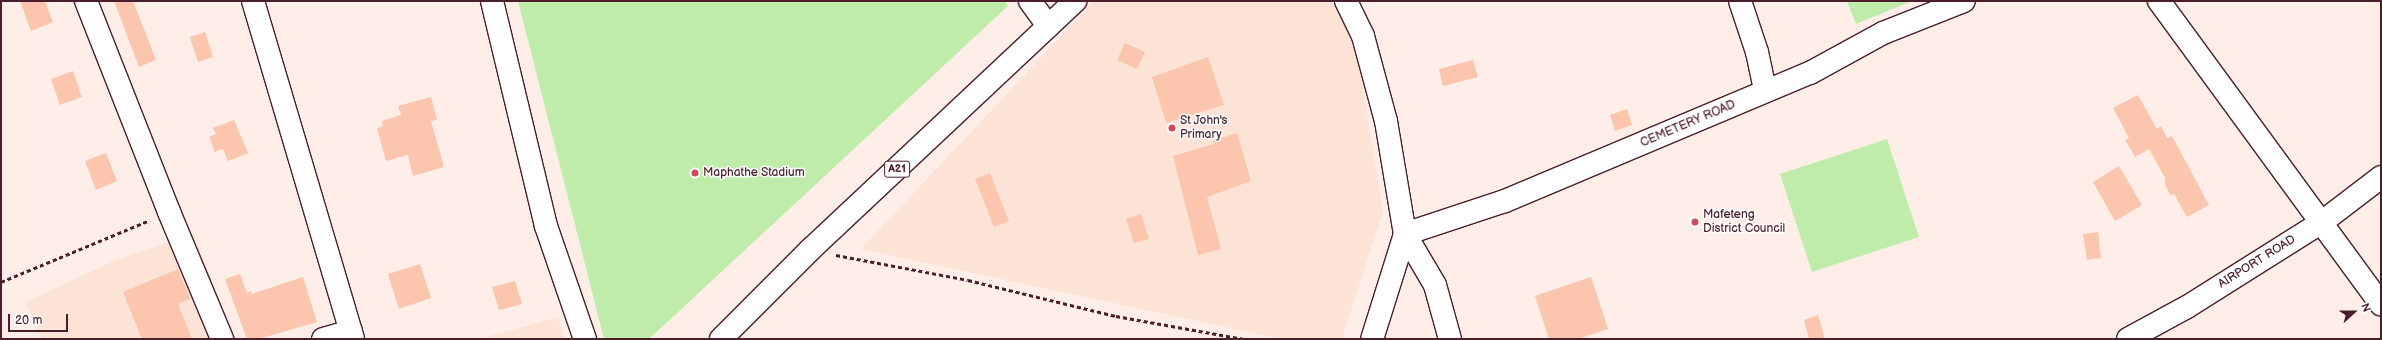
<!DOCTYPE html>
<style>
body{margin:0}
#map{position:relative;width:2382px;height:340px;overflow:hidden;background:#feeee7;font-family:"Balsamiq Sans",sans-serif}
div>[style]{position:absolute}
.built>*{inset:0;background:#fde2d6}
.green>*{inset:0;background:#bfecaa}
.building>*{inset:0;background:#fcc6ae}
.path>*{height:2.5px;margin-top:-1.25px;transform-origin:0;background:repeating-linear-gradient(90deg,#4a1f2b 0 4px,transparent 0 7px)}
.roads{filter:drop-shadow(1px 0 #4a1f2b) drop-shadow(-1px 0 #4a1f2b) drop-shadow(0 1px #4a1f2b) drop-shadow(0 -1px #4a1f2b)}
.minor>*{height:22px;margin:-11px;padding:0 11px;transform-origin:11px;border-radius:11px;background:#fff}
.major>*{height:22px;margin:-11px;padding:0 11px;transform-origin:11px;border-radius:11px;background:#fff}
.dots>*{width:11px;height:11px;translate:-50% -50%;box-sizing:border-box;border:2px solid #fff;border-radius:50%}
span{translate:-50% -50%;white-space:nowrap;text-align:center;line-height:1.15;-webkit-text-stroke:3px #fff;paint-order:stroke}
.shield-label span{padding:1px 3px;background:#fff;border:1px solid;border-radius:3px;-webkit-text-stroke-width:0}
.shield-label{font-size:11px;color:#4a1f2b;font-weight:700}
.poi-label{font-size:12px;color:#4a1f2b}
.left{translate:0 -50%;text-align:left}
.street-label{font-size:12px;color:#4a1f2b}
.frame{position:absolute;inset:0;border:2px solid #4a1f2b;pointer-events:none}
.north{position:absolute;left:2334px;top:292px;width:40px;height:40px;-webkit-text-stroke:3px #fff;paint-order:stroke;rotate:69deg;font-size:11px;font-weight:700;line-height:16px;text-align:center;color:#4a1f2b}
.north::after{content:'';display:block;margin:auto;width:14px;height:18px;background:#4a1f2b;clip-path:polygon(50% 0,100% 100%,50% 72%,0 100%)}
.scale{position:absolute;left:8px;top:314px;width:60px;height:18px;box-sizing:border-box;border:2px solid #4a1f2b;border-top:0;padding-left:5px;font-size:12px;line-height:14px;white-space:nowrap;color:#4a1f2b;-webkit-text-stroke:3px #fff;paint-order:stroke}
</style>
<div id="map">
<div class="built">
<div style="clip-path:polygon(1094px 1px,1336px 1px,1356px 46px,1383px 211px,1342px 339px,1282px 339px,861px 249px)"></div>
<div style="clip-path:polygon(193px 233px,235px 339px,42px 339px,26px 302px,109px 263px)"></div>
<div style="clip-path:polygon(558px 317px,564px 339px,479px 339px)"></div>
</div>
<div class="green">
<div style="clip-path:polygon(518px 1px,1005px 1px,1008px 6px,649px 339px,604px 339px)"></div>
<div style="clip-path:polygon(1847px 1px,1912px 1px,1856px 24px)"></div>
<div style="clip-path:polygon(1887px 139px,1919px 237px,1812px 272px,1780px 174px)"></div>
</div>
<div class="building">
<div style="clip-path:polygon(20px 1px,45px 1px,53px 22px,31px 31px)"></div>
<div style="clip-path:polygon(114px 1px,133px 1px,156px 60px,139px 67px)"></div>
<div style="clip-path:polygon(205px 32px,213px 57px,198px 62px,190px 37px)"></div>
<div style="clip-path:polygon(1125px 43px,1145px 52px,1137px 69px,1117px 60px)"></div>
<div style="clip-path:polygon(1208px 57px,1224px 105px,1166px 123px,1152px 77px)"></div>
<div style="clip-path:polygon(1473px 60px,1478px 77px,1443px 86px,1439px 69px)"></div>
<div style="clip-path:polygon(73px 71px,82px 97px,60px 105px,51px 79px)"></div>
<div style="clip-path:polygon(2138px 95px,2157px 129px,2161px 126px,2167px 138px,2172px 136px,2209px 205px,2187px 217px,2174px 194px,2171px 196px,2165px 185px,2165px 178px,2149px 149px,2135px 157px,2125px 140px,2129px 138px,2113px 108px)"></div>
<div style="clip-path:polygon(431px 97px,437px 120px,431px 121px,444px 167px,413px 176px,408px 155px,386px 161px,377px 128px,383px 126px,382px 121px,401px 115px,398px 106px)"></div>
<div style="clip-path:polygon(1627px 109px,1632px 125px,1615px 131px,1610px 115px)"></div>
<div style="clip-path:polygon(234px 120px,248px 153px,228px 161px,223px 149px,215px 152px,209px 137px,216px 134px,213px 128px)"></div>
<div style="clip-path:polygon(1237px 133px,1251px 181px,1207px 197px,1221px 249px,1198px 255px,1173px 156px,1214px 144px,1213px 141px)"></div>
<div style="clip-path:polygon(106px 153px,117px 181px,96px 190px,85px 161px)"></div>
<div style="clip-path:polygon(2119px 166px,2142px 205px,2115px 221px,2093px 182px)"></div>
<div style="clip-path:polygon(990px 173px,1009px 221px,994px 227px,975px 179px)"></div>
<div style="clip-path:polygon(1141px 214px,1149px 239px,1134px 243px,1126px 219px)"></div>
<div style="clip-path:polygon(2098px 232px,2101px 258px,2087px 260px,2083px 234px)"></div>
<div style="clip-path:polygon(420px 264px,431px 298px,399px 309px,388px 274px)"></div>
<div style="clip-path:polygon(178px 269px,190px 299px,178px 304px,192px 339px,142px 339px,123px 292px)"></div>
<div style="clip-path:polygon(240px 274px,247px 293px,251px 291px,252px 294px,303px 277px,317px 322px,259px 339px,247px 339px,225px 279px)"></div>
<div style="clip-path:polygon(1591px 277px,1608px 329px,1578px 339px,1549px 339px,1535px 296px)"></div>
<div style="clip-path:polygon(515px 281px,522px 304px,499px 310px,492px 287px)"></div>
<div style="clip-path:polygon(1818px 315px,1825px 339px,1809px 339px,1804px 320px)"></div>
</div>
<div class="path">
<div style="left:836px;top:255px;width:134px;rotate:10.7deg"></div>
<div style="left:968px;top:280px;width:152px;rotate:13.7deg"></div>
<div style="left:1116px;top:316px;width:130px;rotate:10.2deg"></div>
<div style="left:1px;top:282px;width:161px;rotate:-22.6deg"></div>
</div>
<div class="roads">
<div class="minor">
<div style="left:86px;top:1px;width:227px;rotate:68.5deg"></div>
<div style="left:169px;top:212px;width:138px;rotate:67.3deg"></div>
<div style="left:253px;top:1px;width:352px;rotate:73.5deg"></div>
<div style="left:492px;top:1px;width:231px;rotate:76.5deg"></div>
<div style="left:546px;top:226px;width:120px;rotate:71deg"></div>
<div style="left:1030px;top:1px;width:31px;rotate:54deg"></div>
<div style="left:1346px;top:1px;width:39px;rotate:64deg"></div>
<div style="left:1363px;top:36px;width:88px;rotate:74.9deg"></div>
<div style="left:1386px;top:121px;width:115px;rotate:80.5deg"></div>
<div style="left:1405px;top:234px;width:110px;rotate:107.4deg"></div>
<div style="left:1740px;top:1px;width:54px;rotate:71.6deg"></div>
<div style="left:1757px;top:52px;width:40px;rotate:78deg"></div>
<div style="left:2159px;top:1px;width:376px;rotate:53.8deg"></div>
<div style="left:1405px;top:234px;width:105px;rotate:-18.3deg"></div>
<div style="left:1505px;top:201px;width:331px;rotate:-22.8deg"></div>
<div style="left:1810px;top:73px;width:83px;rotate:-28.7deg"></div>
<div style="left:1883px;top:33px;width:87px;rotate:-21.6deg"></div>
<div style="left:1405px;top:234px;width:59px;rotate:59.5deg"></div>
<div style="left:1435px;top:285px;width:56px;rotate:74.5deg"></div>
<div style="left:323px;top:339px;width:29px;rotate:-16deg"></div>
<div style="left:2128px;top:339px;width:67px;rotate:-28.5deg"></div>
<div style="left:2187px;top:307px;width:160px;rotate:-32.2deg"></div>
<div style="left:2322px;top:222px;width:74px;rotate:-37.3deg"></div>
</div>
<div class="major">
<div style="left:721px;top:339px;width:126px;rotate:-45deg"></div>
<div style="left:810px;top:250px;width:364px;rotate:-43.2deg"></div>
</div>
</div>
<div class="dots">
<div style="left:1172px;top:128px;background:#d1495b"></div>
<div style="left:695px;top:173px;background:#d1495b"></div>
<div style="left:1695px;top:222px;background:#d1495b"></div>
</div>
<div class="shield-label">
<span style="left:897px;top:169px">A21</span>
</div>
<div class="poi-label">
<span class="left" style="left:1180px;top:128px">St John's<br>Primary</span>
<span class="left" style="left:703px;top:173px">Maphathe Stadium</span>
<span class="left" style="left:1703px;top:222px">Mafeteng<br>District Council</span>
</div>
<div class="street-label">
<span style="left:1688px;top:124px;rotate:-23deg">CEMETERY ROAD</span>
<span style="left:2257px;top:262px;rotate:-32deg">AIRPORT ROAD</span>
</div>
<div class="frame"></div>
<div class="north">N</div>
<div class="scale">20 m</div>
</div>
